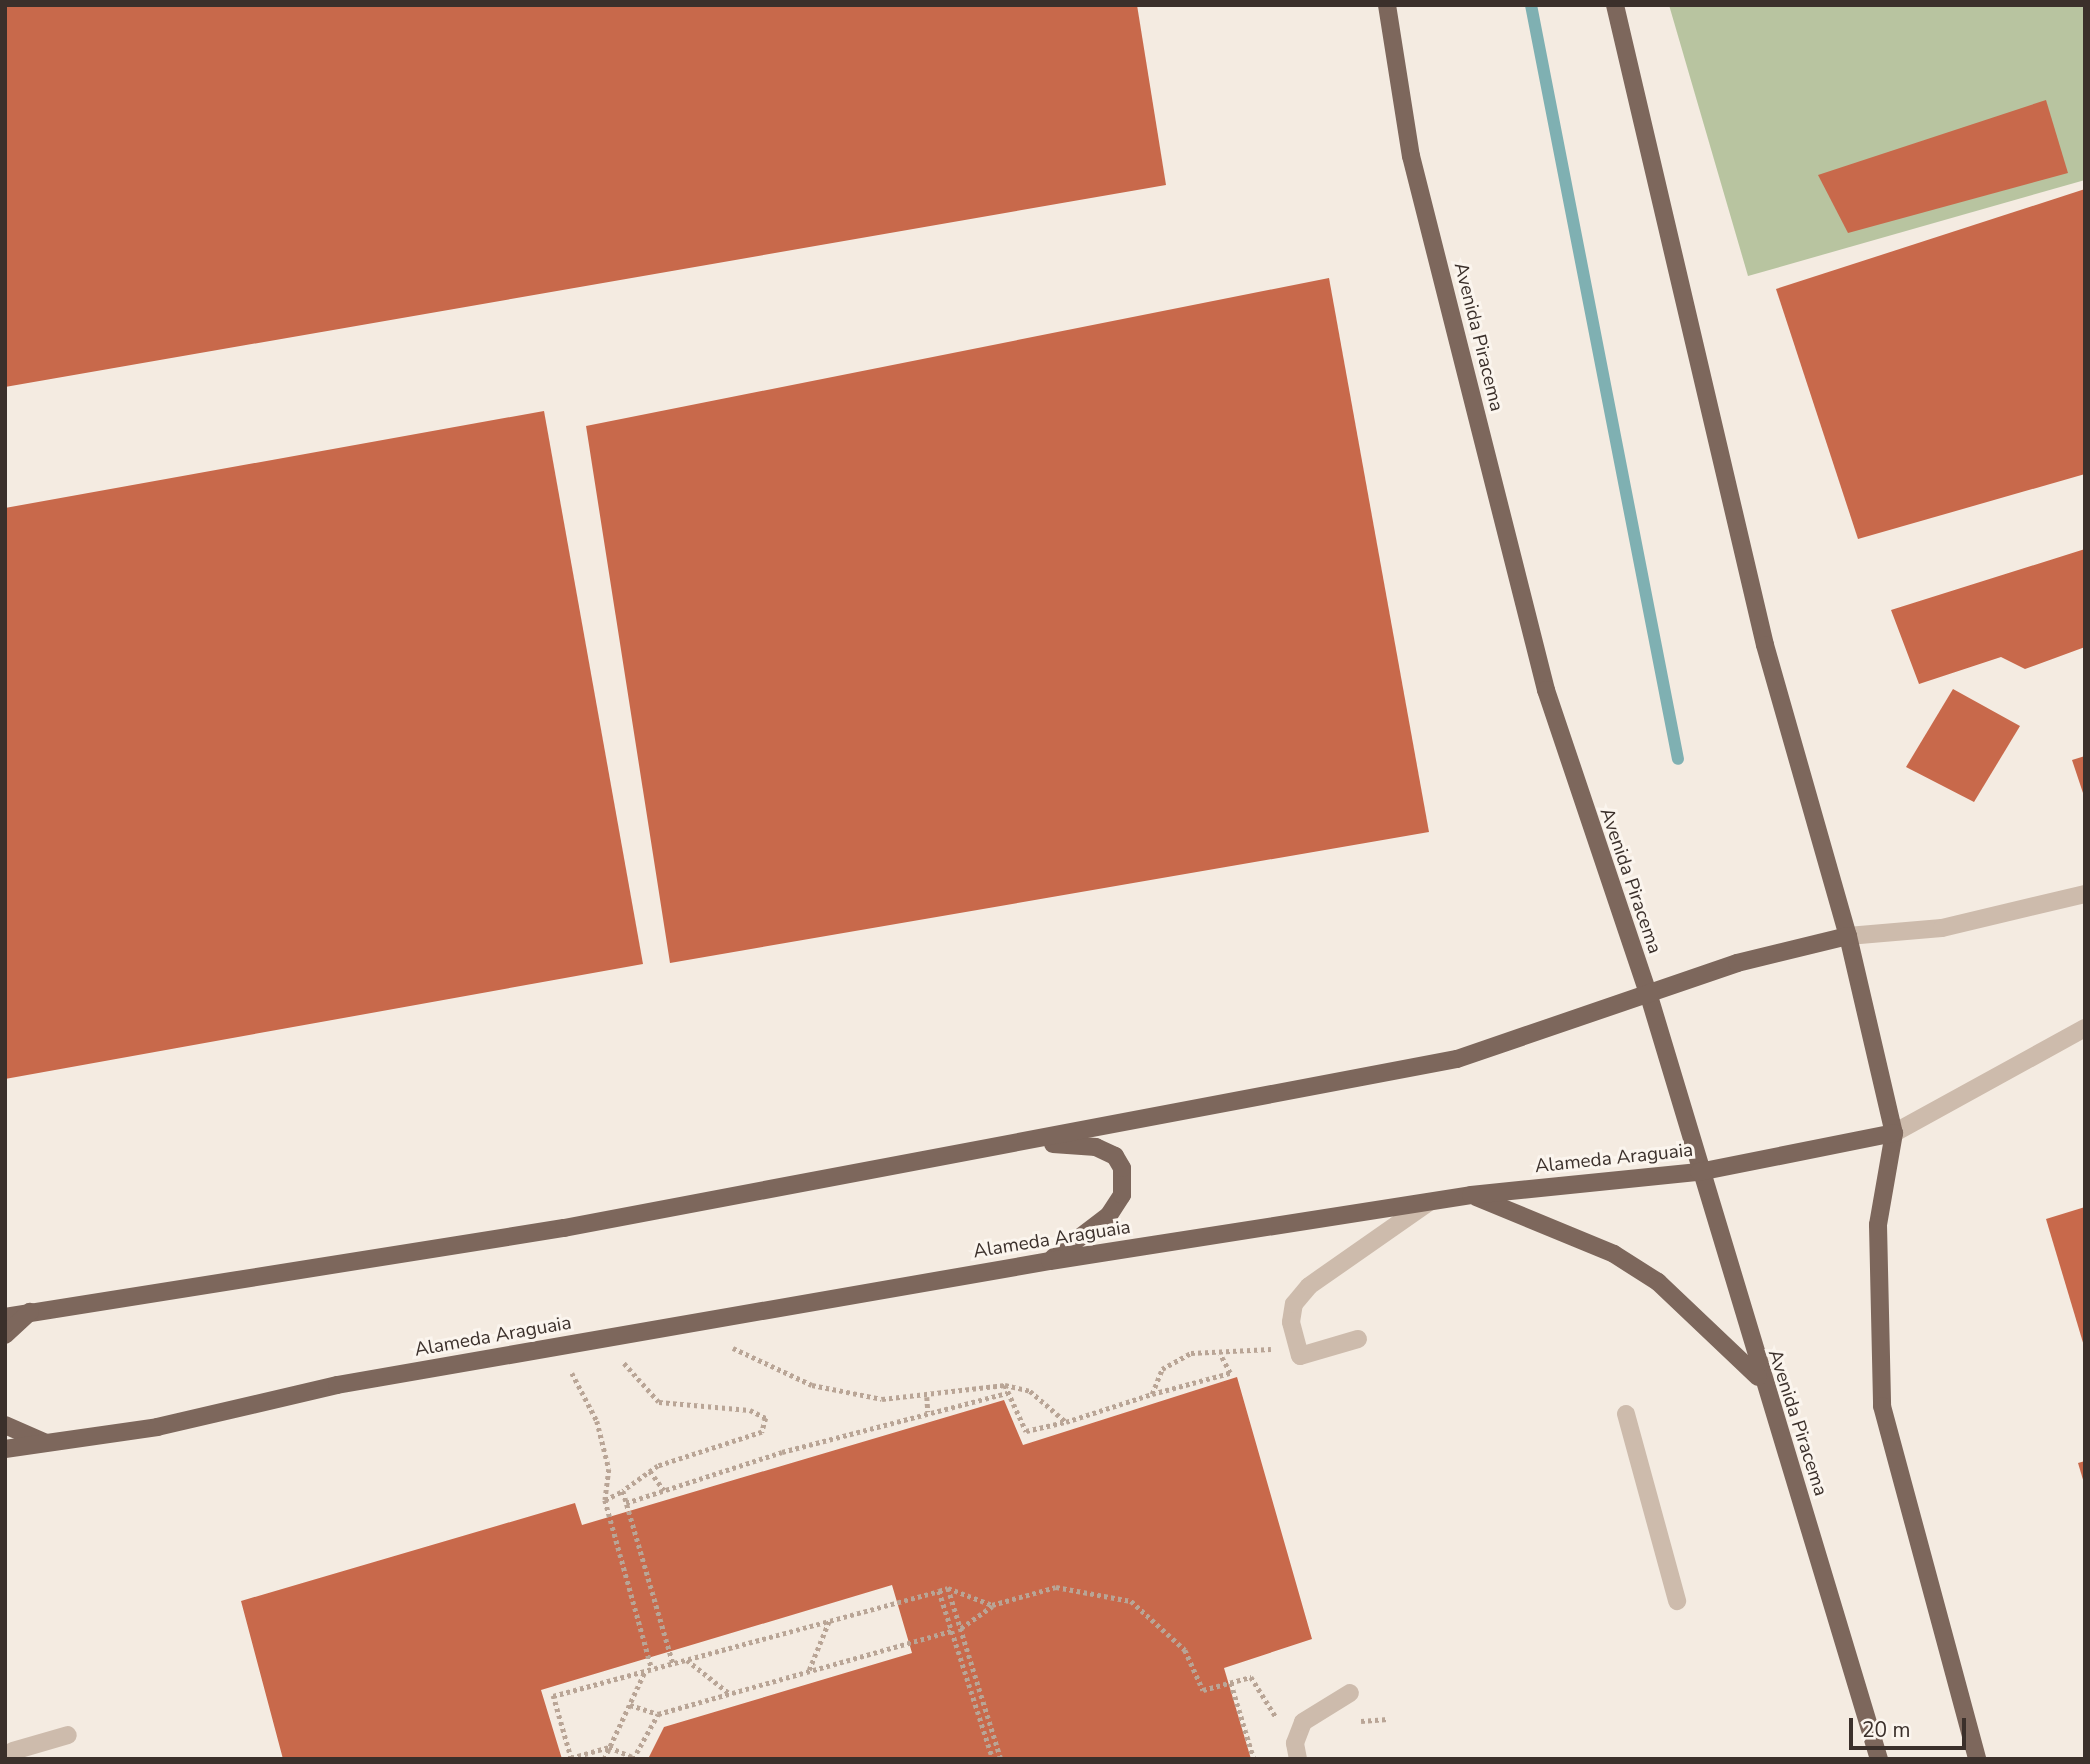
<!DOCTYPE html>
<style>
body{margin:0}
#map{position:relative;width:2090px;height:1764px;overflow:hidden;background:#f4ebe1;font-family:"Nunito Sans",sans-serif}
div>[style]{position:absolute}
.green>*{inset:0;background:#b8c4a0}
.stream>*{height:12px;margin:-6px;padding:0 6px;transform-origin:6px;border-radius:6px;background:#7fb0b2}
.building>*{inset:0;background:#c8694b}
.path>*{height:4.5px;margin-top:-2.25px;transform-origin:0;background:repeating-linear-gradient(90deg,#b9a596 0 3.5px,transparent 0 7px)}
.minor>*{height:18px;margin:-9px;padding:0 9px;transform-origin:9px;border-radius:9px;background:#cdbbac}
.major>*{height:18px;margin:-9px;padding:0 9px;transform-origin:9px;border-radius:9px;background:#7d675c}
span{translate:-50% -50%;white-space:nowrap;text-align:center;line-height:1.15;-webkit-text-stroke:6px #fbf5ee;paint-order:stroke}
.street-label{font-size:19px;color:#3b302b}
.frame{position:absolute;inset:0;border:7px solid #3b302b;pointer-events:none}
.scale{position:absolute;left:1849px;top:1718px;width:117px;height:32px;box-sizing:border-box;border:4px solid #3b302b;border-top:0;padding-left:9px;font-size:21px;line-height:24px;white-space:nowrap;color:#3b302b;-webkit-text-stroke:5px #fbf5ee;paint-order:stroke}
</style>
<div id="map">
<div class="green">
<div style="clip-path:polygon(1669px 5px,2085px 5px,2085px 180px,1748px 276px)"></div>
</div>
<div class="stream">
<div style="left:1531px;top:5px;width:768px;rotate:78.97deg"></div>
</div>
<div class="building">
<div style="clip-path:polygon(5px 5px,1137px 5px,1166px 185px,5px 387px)"></div>
<div style="clip-path:polygon(2046px 100px,2068px 173px,1848px 233px,1818px 175px)"></div>
<div style="clip-path:polygon(2085px 189px,2085px 474px,1858px 539px,1776px 289px)"></div>
<div style="clip-path:polygon(1329px 278px,1429px 832px,670px 963px,586px 426px)"></div>
<div style="clip-path:polygon(544px 411px,643px 964px,5px 1079px,5px 508px)"></div>
<div style="clip-path:polygon(2085px 549px,2085px 647px,2025px 669px,2001px 657px,1919px 684px,1891px 610px)"></div>
<div style="clip-path:polygon(1953px 689px,2020px 726px,1974px 802px,1906px 767px)"></div>
<div style="clip-path:polygon(2085px 756px,2085px 796px,2084px 796px,2072px 760px)"></div>
<div style="clip-path:polygon(2085px 1207px,2085px 1346px,2084px 1346px,2046px 1219px)"></div>
<div style="clip-path:polygon(1237px 1377px,1312px 1639px,1224px 1668px,1251px 1759px,648px 1759px,664px 1727px,912px 1653px,892px 1585px,541px 1690px,562px 1759px,283px 1759px,241px 1601px,575px 1503px,582px 1525px,1004px 1400px,1023px 1445px)"></div>
<div style="clip-path:polygon(2085px 1461px,2085px 1483px,2084px 1483px,2078px 1463px)"></div>
</div>
<div class="path">
<div style="left:733px;top:1348px;width:87px;rotate:25.1deg"></div>
<div style="left:812px;top:1385px;width:71px;rotate:11.3deg"></div>
<div style="left:882px;top:1399px;width:124px;rotate:-6.5deg"></div>
<div style="left:1005px;top:1385px;width:26px;rotate:13deg"></div>
<div style="left:1030px;top:1391px;width:48px;rotate:40.7deg"></div>
<div style="left:1066px;top:1422px;width:90px;rotate:-18deg"></div>
<div style="left:1152px;top:1394px;width:27px;rotate:-68deg"></div>
<div style="left:1162px;top:1369px;width:33px;rotate:-29deg"></div>
<div style="left:1191px;top:1353px;width:80px;rotate:-2.9deg"></div>
<div style="left:624px;top:1363px;width:52px;rotate:48.1deg"></div>
<div style="left:659px;top:1402px;width:91px;rotate:5deg"></div>
<div style="left:750px;top:1410px;width:18px;rotate:27deg"></div>
<div style="left:766px;top:1418px;width:15px;rotate:106deg"></div>
<div style="left:762px;top:1432px;width:109px;rotate:161.9deg"></div>
<div style="left:658px;top:1466px;width:43px;rotate:144.5deg"></div>
<div style="left:623px;top:1491px;width:179px;rotate:73.8deg"></div>
<div style="left:572px;top:1373px;width:54px;rotate:62.5deg"></div>
<div style="left:597px;top:1421px;width:49px;rotate:76deg"></div>
<div style="left:609px;top:1469px;width:31px;rotate:97deg"></div>
<div style="left:605px;top:1500px;width:175px;rotate:74.5deg"></div>
<div style="left:1005px;top:1385px;width:51px;rotate:65.5deg"></div>
<div style="left:1026px;top:1431px;width:40px;rotate:-13deg"></div>
<div style="left:1152px;top:1394px;width:81px;rotate:-15.1deg"></div>
<div style="left:1230px;top:1373px;width:21px;rotate:-118deg"></div>
<div style="left:927px;top:1397px;width:15px;rotate:86deg"></div>
<div style="left:650px;top:1471px;width:24px;rotate:54deg"></div>
<div style="left:605px;top:1500px;width:20px;rotate:-27deg"></div>
<div style="left:626px;top:1503px;width:164px;rotate:-18.1deg"></div>
<div style="left:782px;top:1452px;width:233px;rotate:-14.7deg"></div>
<div style="left:948px;top:1588px;width:47px;rotate:21.1deg"></div>
<div style="left:992px;top:1605px;width:66px;rotate:-15.7deg"></div>
<div style="left:1056px;top:1587px;width:76px;rotate:10.6deg"></div>
<div style="left:1131px;top:1601px;width:73px;rotate:42.2deg"></div>
<div style="left:1185px;top:1650px;width:44px;rotate:65.8deg"></div>
<div style="left:1203px;top:1690px;width:50px;rotate:-15.2deg"></div>
<div style="left:1251px;top:1677px;width:47px;rotate:58deg"></div>
<div style="left:939px;top:1591px;width:9px;rotate:-18deg"></div>
<div style="left:948px;top:1588px;width:179px;rotate:72.8deg"></div>
<div style="left:961px;top:1628px;width:38px;rotate:-35deg"></div>
<div style="left:687px;top:1660px;width:53px;rotate:38.2deg"></div>
<div style="left:809px;top:1670px;width:53px;rotate:-67.8deg"></div>
<div style="left:1231px;top:1683px;width:79px;rotate:73.2deg"></div>
<div style="left:630px;top:1705px;width:29px;rotate:18deg"></div>
<div style="left:1361px;top:1721px;width:27px;rotate:-4deg"></div>
<div style="left:571px;top:1758px;width:40px;rotate:-16deg"></div>
<div style="left:609px;top:1747px;width:25px;rotate:23deg"></div>
<div style="left:571px;top:1759px;width:66px;rotate:-105.9deg"></div>
<div style="left:553px;top:1696px;width:400px;rotate:-15.2deg"></div>
<div style="left:939px;top:1591px;width:176px;rotate:72.2deg"></div>
<div style="left:604px;top:1759px;width:97px;rotate:-65deg"></div>
<div style="left:633px;top:1759px;width:51px;rotate:-60.9deg"></div>
<div style="left:658px;top:1714px;width:305px;rotate:-15.8deg"></div>
</div>
<div class="minor">
<div style="left:1848px;top:936px;width:94px;rotate:-4.9deg"></div>
<div style="left:1942px;top:928px;width:147px;rotate:-13.4deg"></div>
<div style="left:1894px;top:1133px;width:218px;rotate:-28.8deg"></div>
<div style="left:1358px;top:1339px;width:60px;rotate:163.7deg"></div>
<div style="left:1300px;top:1356px;width:35px;rotate:-105deg"></div>
<div style="left:1291px;top:1322px;width:18px;rotate:-81deg"></div>
<div style="left:1294px;top:1304px;width:23px;rotate:-50deg"></div>
<div style="left:1309px;top:1286px;width:146px;rotate:-35deg"></div>
<div style="left:1626px;top:1414px;width:194px;rotate:74.7deg"></div>
<div style="left:13px;top:1751px;width:57px;rotate:-16.2deg"></div>
<div style="left:1298px;top:1759px;width:16px;rotate:-101deg"></div>
<div style="left:1295px;top:1743px;width:22px;rotate:-69deg"></div>
<div style="left:1303px;top:1722px;width:55px;rotate:-31.7deg"></div>
</div>
<div class="major">
<div style="left:1387px;top:5px;width:153px;rotate:81deg"></div>
<div style="left:1411px;top:156px;width:551px;rotate:75.81deg"></div>
<div style="left:1546px;top:690px;width:323px;rotate:71.4deg"></div>
<div style="left:1649px;top:996px;width:797px;rotate:73.23deg"></div>
<div style="left:1615px;top:5px;width:657px;rotate:76.81deg"></div>
<div style="left:1765px;top:645px;width:303px;rotate:74.1deg"></div>
<div style="left:1848px;top:936px;width:202px;rotate:76.9deg"></div>
<div style="left:1894px;top:1133px;width:93px;rotate:99.9deg"></div>
<div style="left:1878px;top:1225px;width:181px;rotate:88.7deg"></div>
<div style="left:1882px;top:1406px;width:366px;rotate:74.9deg"></div>
<div style="left:1476px;top:1197px;width:149px;rotate:22.4deg"></div>
<div style="left:1614px;top:1254px;width:52px;rotate:32.5deg"></div>
<div style="left:1658px;top:1282px;width:138px;rotate:43.5deg"></div>
<div style="left:1053px;top:1258px;width:71px;rotate:-37.5deg"></div>
<div style="left:1109px;top:1215px;width:24px;rotate:-57deg"></div>
<div style="left:1122px;top:1195px;width:27px;rotate:-90deg"></div>
<div style="left:1122px;top:1168px;width:14px;rotate:-120deg"></div>
<div style="left:1115px;top:1156px;width:21px;rotate:-155deg"></div>
<div style="left:1096px;top:1147px;width:43px;rotate:-176deg"></div>
<div style="left:5px;top:1317px;width:566px;rotate:-9.05deg"></div>
<div style="left:564px;top:1228px;width:909px;rotate:-10.72deg"></div>
<div style="left:1457px;top:1059px;width:296px;rotate:-18.9deg"></div>
<div style="left:1737px;top:963px;width:114px;rotate:-13.7deg"></div>
<div style="left:5px;top:1335px;width:34px;rotate:-43deg"></div>
<div style="left:5px;top:1425px;width:43px;rotate:23.6deg"></div>
<div style="left:5px;top:1449px;width:154px;rotate:-8.2deg"></div>
<div style="left:157px;top:1427px;width:185px;rotate:-13.1deg"></div>
<div style="left:337px;top:1385px;width:724px;rotate:-9.87deg"></div>
<div style="left:1050px;top:1261px;width:426px;rotate:-8.9deg"></div>
<div style="left:1471px;top:1195px;width:229px;rotate:-5.8deg"></div>
<div style="left:1699px;top:1172px;width:199px;rotate:-11.3deg"></div>
</div>
<div class="street-label">
<span style="left:1478px;top:337px;rotate:76deg">Avenida Piracema</span>
<span style="left:1630px;top:881px;rotate:71deg">Avenida Piracema</span>
<span style="left:1614px;top:1159px;rotate:-6deg">Alameda Araguaia</span>
<span style="left:1052px;top:1240px;rotate:-9deg">Alameda Araguaia</span>
<span style="left:493px;top:1337px;rotate:-10deg">Alameda Araguaia</span>
<span style="left:1797px;top:1423px;rotate:72deg">Avenida Piracema</span>
</div>
<div class="frame"></div>
<div class="scale">20 m</div>
</div>
